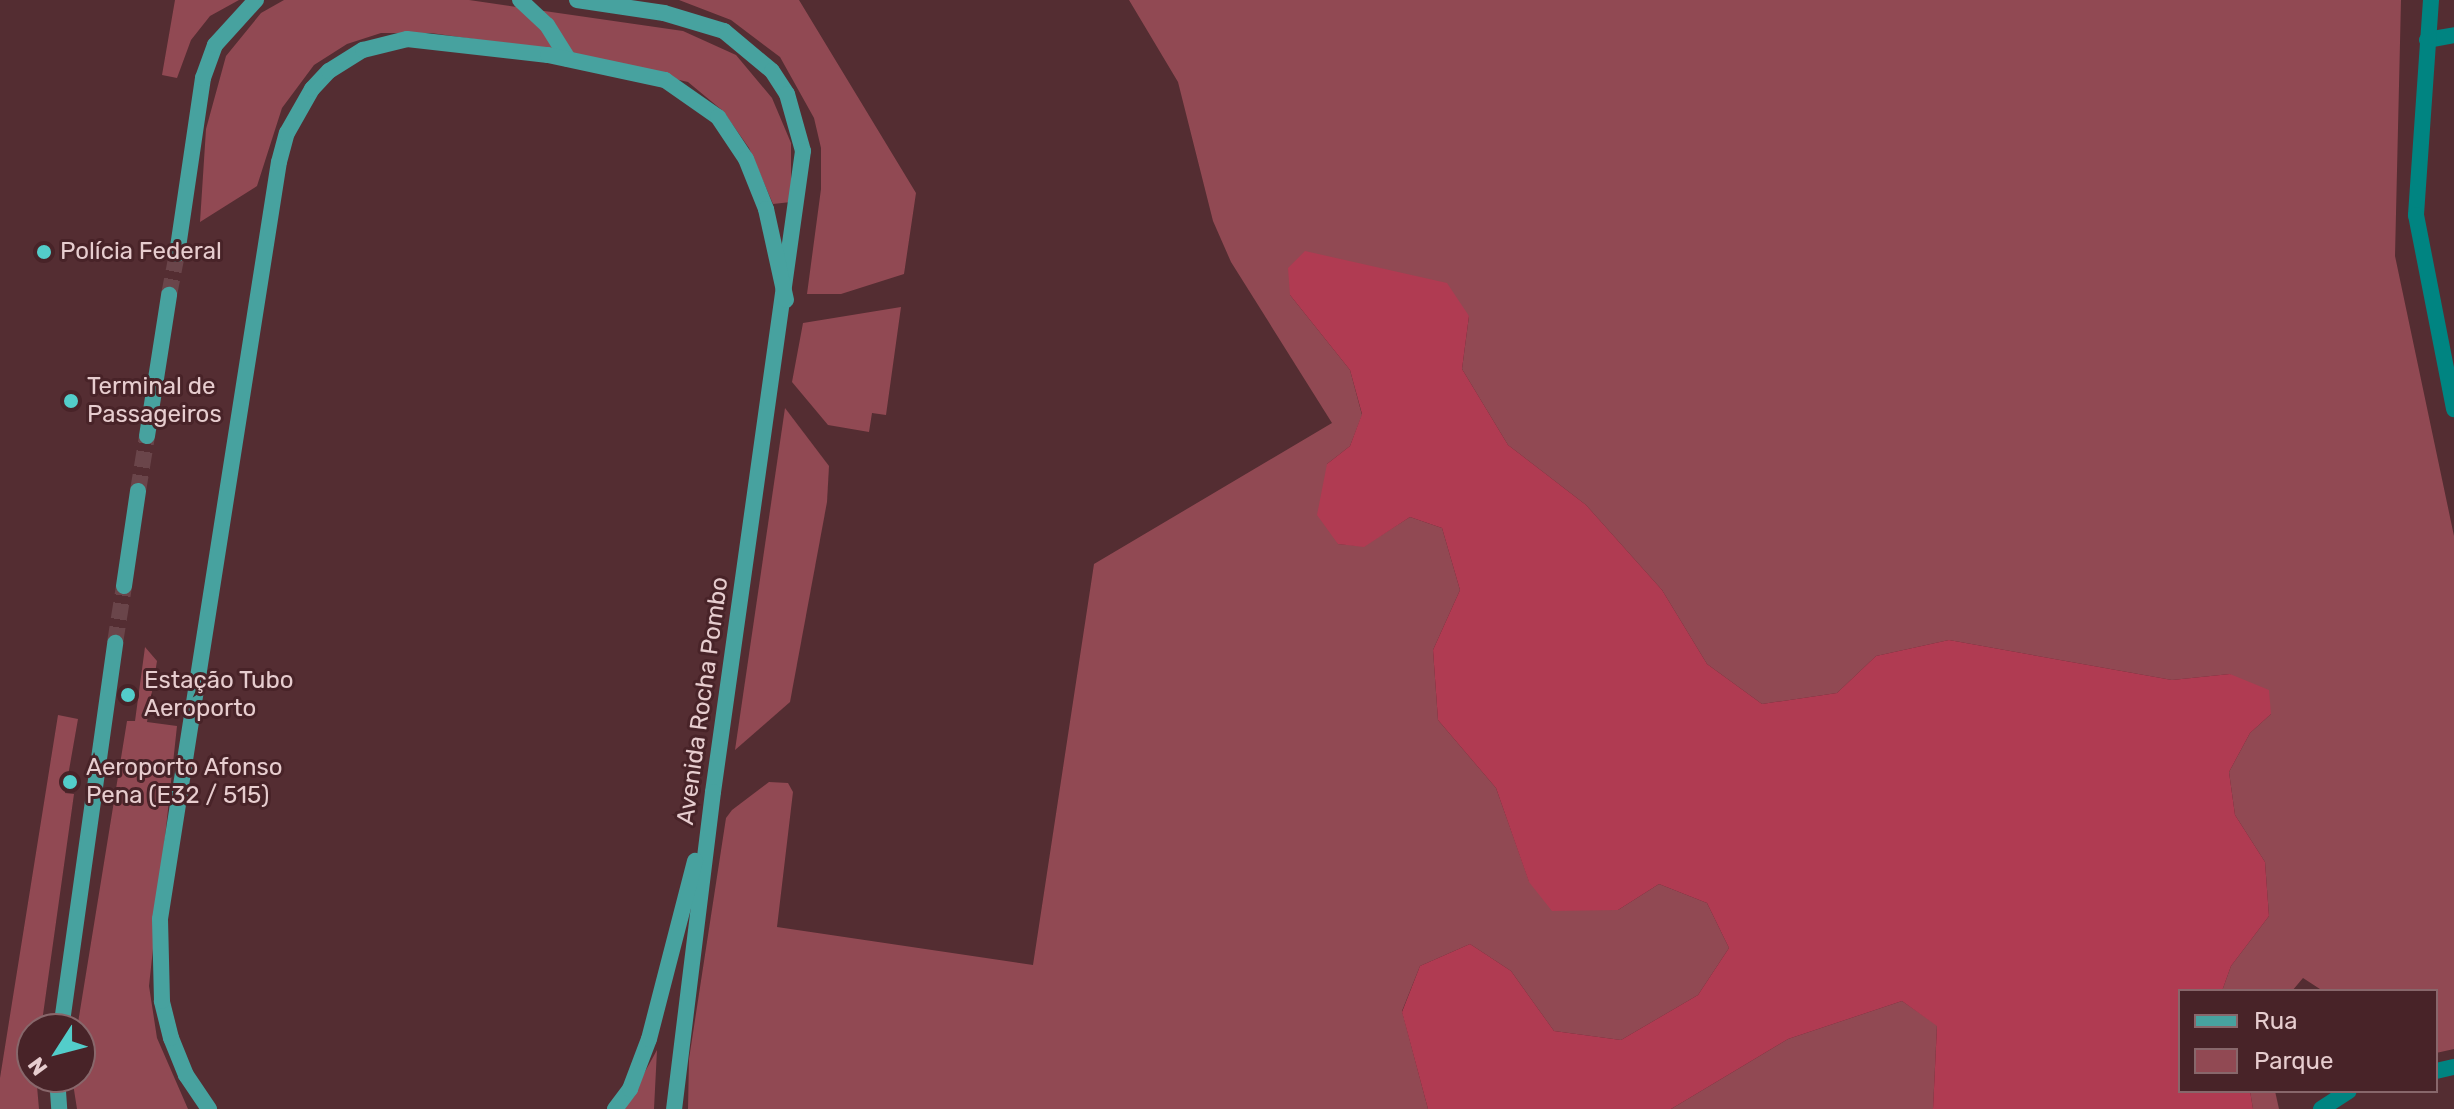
<!DOCTYPE html>
<meta charset="utf-8">
<style>
body{margin:0}
#map{position:relative;width:2454px;height:1109px;overflow:hidden;background:#542d32;font-family:Rubik,sans-serif}
div>[style]{position:absolute}
.green>*{inset:0;background:#914953}
.forest>*{inset:0;background:#b03b52}
.secondary-tunnel>*{height:16px;margin-top:-8px;transform-origin:0;background:repeating-linear-gradient(90deg,#6a454a 0 16px,transparent 0 24px)}
.minor>*{height:16px;margin:-8px;padding:0 8px;transform-origin:8px;border-radius:8px;background:#008481}
.tertiary>*{height:16px;margin:-8px;padding:0 8px;transform-origin:8px;border-radius:8px;background:#008481}
.secondary>*{height:16px;margin:-8px;padding:0 8px;transform-origin:8px;border-radius:8px;background:#47a29f}
.dots>*{width:22px;height:22px;translate:-50% -50%;box-sizing:border-box;border:4px solid #482328;border-radius:50%}
span{translate:-50% -50%;white-space:nowrap;text-align:center;line-height:1.15;-webkit-text-stroke:6px #482328;paint-order:stroke}
.poi-label{font-size:24px;color:#e7cdcf}
.left{translate:0 -50%;text-align:left}
.street-label{font-size:24px;color:#e7cdcf}
.legend{position:absolute;left:2178px;top:989px;width:260px;height:104px;box-sizing:border-box;background:#482328;border:2px solid #88676b;margin:0;padding:10px 14px;list-style:none;font-size:24px;color:#e7cdcf}
.legend li{display:flex;align-items:center;gap:16px;height:40px}
.legend b{width:40px;border:2px solid #88676b}
.north{position:absolute;left:16px;top:1013px;width:80px;height:80px;box-sizing:border-box;background:#482328;border:2px solid #88676b;border-radius:50%;rotate:234deg;font-size:22px;font-weight:700;line-height:32px;text-align:center;color:#e7cdcf}
.north::after{content:'';display:block;margin:auto;width:28px;height:36px;background:#53cdca;clip-path:polygon(50% 0,100% 100%,50% 72%,0 100%)}
</style>
<div id="map">
<div class="green">
<div style="clip-path:polygon(175px 0,239px 0,210px 16px,191px 40px,177px 78px,162px 75px)"></div>
<div style="clip-path:polygon(284px 0,469px 0,683px 31px,736px 55px,772px 98px,791px 143px,791px 202px,773px 204px,749px 148px,723px 111px,688px 82px,544px 49px,431px 33px,381px 33px,347px 44px,314px 65px,282px 108px,257px 186px,200px 222px,206px 129px,226px 56px,261px 13px)"></div>
<div style="clip-path:polygon(679px 0,799px 0,916px 193px,904px 274px,841px 294px,807px 294px,821px 189px,821px 148px,814px 118px,780px 57px,731px 20px)"></div>
<div style="clip-path:polygon(1129px 0,2401px 0,2395px 256px,2454px 536px,2454px 1049px,2436px 1053px,2436px 991px,2323px 991px,2303px 978px,2292px 991px,2222px 991px,2231px 966px,2269px 916px,2265px 862px,2235px 815px,2229px 772px,2250px 733px,2271px 714px,2230px 674px,2172px 680px,1949px 640px,1876px 656px,1837px 693px,1762px 704px,1707px 664px,1662px 590px,1586px 505px,1508px 445px,1462px 369px,1469px 316px,1290px 295px,1350px 370px,1362px 415px,1350px 446px,1327px 464px,1338px 544px,1364px 546px,1410px 517px,1442px 528px,1460px 590px,1433px 650px,1438px 720px,1496px 788px,1529px 881px,1618px 910px,1659px 884px,1707px 903px,1729px 948px,1698px 995px,1621px 1040px,1554px 1031px,1511px 971px,1470px 944px,1420px 966px,1402px 1011px,1428px 1109px,688px 1109px,689px 1059px,726px 818px,732px 810px,769px 782px,788px 783px,793px 792px,777px 927px,1033px 965px,1094px 564px,1332px 423px,1231px 262px,1213px 221px,1178px 82px)"></div>
<div style="clip-path:polygon(901px 307px,886px 415px,872px 413px,869px 432px,828px 425px,792px 382px,803px 323px)"></div>
<div style="clip-path:polygon(785px 408px,829px 466px,827px 502px,790px 702px,735px 750px)"></div>
<div style="clip-path:polygon(145px 647px,157px 661px,147px 722px,177px 726px,149px 986px,157px 1038px,188px 1109px,77px 1109px,72px 1077px,80px 1077px,77px 1029px,127px 721px,135px 721px)"></div>
<div style="clip-path:polygon(58px 715px,78px 719px,65px 793px,74px 794px,41px 1029px,32px 1029px,39px 1109px,0 1109px,0 1078px)"></div>
<div style="clip-path:polygon(1902px 1001px,1937px 1025px,1933px 1109px,1671px 1109px,1788px 1039px)"></div>
<div style="clip-path:polygon(657px 1050px,654px 1109px,622px 1109px,627px 1104px)"></div>
<div style="clip-path:polygon(2250px 1091px,2275px 1091px,2279px 1109px,2253px 1109px)"></div>
</div>
<div class="forest">
<div style="clip-path:polygon(1305px 251px,1447px 283px,1469px 316px,1462px 369px,1508px 445px,1586px 505px,1662px 590px,1707px 664px,1762px 704px,1837px 693px,1876px 656px,1949px 640px,2172px 680px,2230px 674px,2269px 690px,2271px 714px,2250px 733px,2229px 772px,2235px 815px,2265px 862px,2269px 916px,2231px 966px,2222px 991px,2180px 991px,2180px 1091px,2250px 1091px,2253px 1109px,1933px 1109px,1937px 1026px,1902px 1001px,1788px 1039px,1671px 1109px,1428px 1109px,1402px 1012px,1420px 966px,1470px 944px,1511px 971px,1554px 1031px,1621px 1040px,1698px 995px,1729px 948px,1707px 903px,1659px 884px,1618px 910px,1552px 911px,1529px 882px,1496px 788px,1438px 720px,1433px 650px,1460px 590px,1442px 528px,1410px 517px,1364px 547px,1338px 544px,1317px 515px,1327px 464px,1350px 446px,1362px 414px,1350px 370px,1290px 295px,1288px 268px)"></div>
</div>
<div class="secondary-tunnel">
<div style="left:169px;top:295px;width:42px;rotate:-79deg"></div>
<div style="left:138px;top:491px;width:56px;rotate:-80.7deg"></div>
<div style="left:115px;top:643px;width:58px;rotate:-81deg"></div>
</div>
<div class="minor">
<div style="left:2427px;top:40px;width:27px;rotate:-10deg"></div>
<div style="left:2436px;top:1071px;width:18px;rotate:-13deg"></div>
<div style="left:2321px;top:1109px;width:33px;rotate:-33deg"></div>
</div>
<div class="tertiary">
<div style="left:2431px;top:0;width:216px;rotate:94deg"></div>
<div style="left:2416px;top:215px;width:198px;rotate:78.9deg"></div>
</div>
<div class="secondary">
<div style="left:520px;top:0;width:37px;rotate:43deg"></div>
<div style="left:547px;top:25px;width:40px;rotate:58deg"></div>
<div style="left:577px;top:0;width:88px;rotate:8.5deg"></div>
<div style="left:664px;top:13px;width:63px;rotate:16.7deg"></div>
<div style="left:724px;top:31px;width:62px;rotate:39.8deg"></div>
<div style="left:772px;top:71px;width:27px;rotate:57deg"></div>
<div style="left:787px;top:94px;width:59px;rotate:74.3deg"></div>
<div style="left:803px;top:151px;width:647px;rotate:97.99deg"></div>
<div style="left:713px;top:792px;width:319px;rotate:97deg"></div>
<div style="left:177px;top:254px;width:178px;rotate:-81.6deg"></div>
<div style="left:203px;top:78px;width:35px;rotate:-70deg"></div>
<div style="left:215px;top:45px;width:61px;rotate:-47.7deg"></div>
<div style="left:147px;top:436px;width:143px;rotate:-81.1deg"></div>
<div style="left:124px;top:586px;width:96px;rotate:-81.6deg"></div>
<div style="left:61px;top:1029px;width:390px;rotate:-82deg"></div>
<div style="left:57px;top:1077px;width:32px;rotate:86deg"></div>
<div style="left:209px;top:1109px;width:41px;rotate:-124.1deg"></div>
<div style="left:186px;top:1075px;width:40px;rotate:-112deg"></div>
<div style="left:171px;top:1038px;width:38px;rotate:-104deg"></div>
<div style="left:162px;top:1001px;width:82px;rotate:-91.4deg"></div>
<div style="left:160px;top:919px;width:766px;rotate:-81.07deg"></div>
<div style="left:279px;top:162px;width:30px;rotate:-75deg"></div>
<div style="left:287px;top:133px;width:51px;rotate:-60.4deg"></div>
<div style="left:312px;top:89px;width:25px;rotate:-47deg"></div>
<div style="left:329px;top:71px;width:40px;rotate:-32deg"></div>
<div style="left:363px;top:50px;width:45px;rotate:-14deg"></div>
<div style="left:407px;top:39px;width:142px;rotate:6.5deg"></div>
<div style="left:548px;top:55px;width:120px;rotate:12.1deg"></div>
<div style="left:665px;top:80px;width:65px;rotate:34.9deg"></div>
<div style="left:718px;top:117px;width:50px;rotate:56.3deg"></div>
<div style="left:746px;top:159px;width:54px;rotate:68.2deg"></div>
<div style="left:766px;top:209px;width:93px;rotate:77.6deg"></div>
<div style="left:615px;top:1109px;width:25px;rotate:-53deg"></div>
<div style="left:630px;top:1089px;width:53px;rotate:-69.2deg"></div>
<div style="left:649px;top:1039px;width:184px;rotate:-75.5deg"></div>
</div>
<div class="dots">
<div style="left:44px;top:252px;background:#53cdca"></div>
<div style="left:71px;top:401px;background:#53cdca"></div>
<div style="left:128px;top:695px;background:#53cdca"></div>
<div style="left:70px;top:782px;background:#53cdca"></div>
</div>
<div class="poi-label">
<span class="left" style="left:60px;top:252px">Polícia Federal</span>
<span class="left" style="left:87px;top:401px">Terminal de<br>Passageiros</span>
<span class="left" style="left:144px;top:695px">Estação Tubo<br>Aeroporto</span>
<span class="left" style="left:86px;top:782px">Aeroporto Afonso<br>Pena (E32 / 515)</span>
</div>
<div class="street-label">
<span style="left:703px;top:701px;rotate:-82deg">Avenida Rocha Pombo</span>
</div>
<ul class="legend">
<li><b style="height:10px;background:#47a29f"></b>Rua</li>
<li><b style="height:22px;background:#914953"></b>Parque</li>
</ul>
<div class="north">N</div>
</div>
